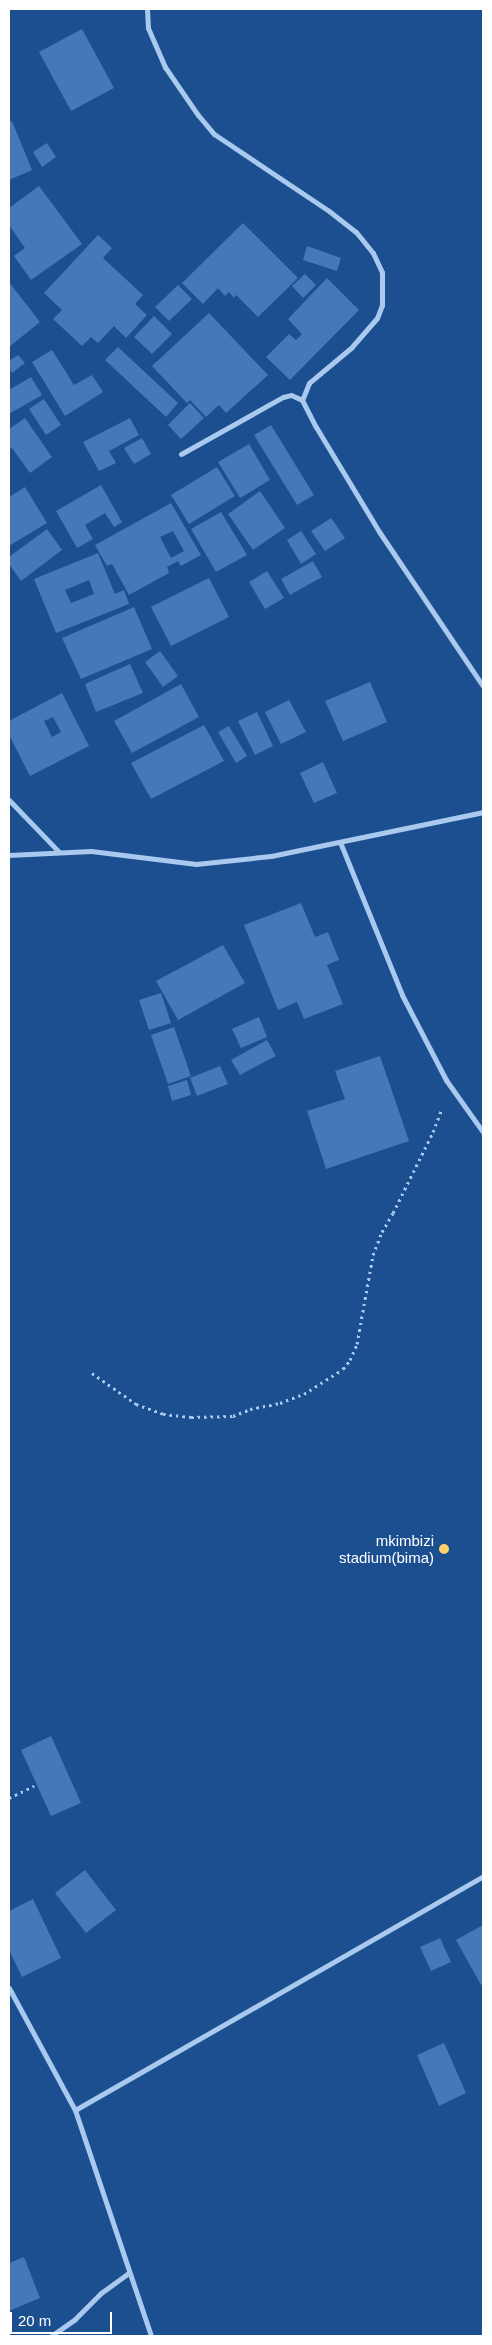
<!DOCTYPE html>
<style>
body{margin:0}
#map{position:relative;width:492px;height:2345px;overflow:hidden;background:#1b4f8f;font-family:Arial,sans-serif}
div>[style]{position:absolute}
.building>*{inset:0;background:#4478b7}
.path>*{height:3px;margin-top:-1.5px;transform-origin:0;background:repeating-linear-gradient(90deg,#a9c9ee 0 2.5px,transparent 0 6.5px)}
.minor>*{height:5px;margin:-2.5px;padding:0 2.5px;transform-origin:2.5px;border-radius:2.5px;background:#a9c9ee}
.dots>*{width:14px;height:14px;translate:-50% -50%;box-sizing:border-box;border:2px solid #1b4f8f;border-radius:50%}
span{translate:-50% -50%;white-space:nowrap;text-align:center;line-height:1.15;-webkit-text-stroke:4px #1b4f8f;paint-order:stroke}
.poi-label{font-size:15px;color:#fff}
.right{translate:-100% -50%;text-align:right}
.frame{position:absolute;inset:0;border:10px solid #fff;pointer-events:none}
.scale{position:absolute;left:10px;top:2312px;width:102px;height:22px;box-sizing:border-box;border:2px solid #fff;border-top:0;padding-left:6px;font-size:15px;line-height:18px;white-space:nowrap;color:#fff;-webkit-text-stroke:4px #1b4f8f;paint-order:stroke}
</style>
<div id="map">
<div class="building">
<div style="clip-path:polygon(82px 29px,114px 88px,71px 111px,39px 52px)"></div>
<div style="clip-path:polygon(12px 121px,32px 170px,9px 180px,9px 122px)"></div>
<div style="clip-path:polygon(47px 143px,56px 157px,42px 167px,33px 152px)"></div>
<div style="clip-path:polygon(39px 186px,82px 244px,31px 280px,14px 256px,25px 248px,9px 225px,9px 208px)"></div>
<div style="clip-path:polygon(243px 223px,298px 278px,258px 317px,236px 295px,234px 298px,229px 292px,225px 296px,218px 288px,203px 304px,182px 283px)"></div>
<div style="clip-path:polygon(98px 235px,112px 248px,103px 258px,143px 295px,135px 304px,147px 315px,126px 338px,114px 326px,98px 343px,91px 337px,82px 346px,53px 319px,62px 310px,44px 293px)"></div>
<div style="clip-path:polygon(307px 246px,341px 258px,337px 271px,303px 260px)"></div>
<div style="clip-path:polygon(305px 274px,316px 285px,303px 298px,292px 286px)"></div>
<div style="clip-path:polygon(327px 278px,359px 310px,290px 380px,266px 357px,289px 334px,296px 340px,302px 334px,288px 319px)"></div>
<div style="clip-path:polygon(9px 282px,40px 322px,9px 347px)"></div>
<div style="clip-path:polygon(178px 285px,192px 299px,169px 321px,155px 307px)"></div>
<div style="clip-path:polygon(209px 313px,268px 375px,226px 413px,219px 405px,206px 417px,190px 400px,187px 403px,152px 366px)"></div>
<div style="clip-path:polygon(154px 316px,172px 334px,152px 354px,134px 337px)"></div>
<div style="clip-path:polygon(118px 347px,178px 403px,166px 417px,105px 360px)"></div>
<div style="clip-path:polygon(52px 350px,74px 385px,92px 375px,103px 392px,65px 416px,32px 362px)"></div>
<div style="clip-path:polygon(18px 355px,25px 363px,12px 373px,9px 368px,9px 361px)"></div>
<div style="clip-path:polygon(31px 377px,42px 395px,9px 414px,9px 390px)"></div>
<div style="clip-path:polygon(44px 399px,61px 425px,46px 435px,29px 409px)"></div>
<div style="clip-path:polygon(190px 403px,204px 418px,181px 439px,168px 425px)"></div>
<div style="clip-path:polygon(25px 418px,52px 457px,30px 473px,12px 448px,9px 449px,9px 429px)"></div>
<div style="clip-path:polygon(130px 418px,139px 435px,109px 451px,116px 463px,99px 471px,83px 442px)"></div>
<div style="clip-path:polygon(271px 425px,314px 495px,297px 505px,254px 435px)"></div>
<div style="clip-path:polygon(142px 438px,151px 454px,134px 464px,124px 448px)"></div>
<div style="clip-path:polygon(249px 444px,270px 480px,240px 498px,218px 462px)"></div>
<div style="clip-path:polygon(217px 467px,235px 496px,189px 524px,171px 495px)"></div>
<div style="clip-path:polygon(101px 485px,122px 522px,114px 527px,105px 513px,85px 525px,93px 539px,77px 548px,56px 511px)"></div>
<div style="clip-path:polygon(25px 487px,47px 523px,9px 546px,9px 497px)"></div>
<div style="clip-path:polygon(260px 491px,285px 528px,253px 550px,228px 514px)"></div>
<div style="clip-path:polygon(evenodd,171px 503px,201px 555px,181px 566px,178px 561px,167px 567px,169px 573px,129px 595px,112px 564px,107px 566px,95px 545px,171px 503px,173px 531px,184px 551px,171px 558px,160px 537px,173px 531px)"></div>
<div style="clip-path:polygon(221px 512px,247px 555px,216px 572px,191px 529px)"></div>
<div style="clip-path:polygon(331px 518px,345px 538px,325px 551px,311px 531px)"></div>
<div style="clip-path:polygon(47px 529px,62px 550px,21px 581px,9px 564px,9px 557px)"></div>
<div style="clip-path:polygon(301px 531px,316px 554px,301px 564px,287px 540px)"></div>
<div style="clip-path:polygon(evenodd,98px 553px,115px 594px,124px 590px,129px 604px,56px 633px,34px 579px,98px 553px,89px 580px,94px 594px,71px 603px,65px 590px,89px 580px)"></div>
<div style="clip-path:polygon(313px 561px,322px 577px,290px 595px,281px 579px)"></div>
<div style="clip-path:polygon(267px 571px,284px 598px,265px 609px,249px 582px)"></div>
<div style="clip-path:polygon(209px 578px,229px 617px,171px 646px,151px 607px)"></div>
<div style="clip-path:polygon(134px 607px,152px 649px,81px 679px,62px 638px)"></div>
<div style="clip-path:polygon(160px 651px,178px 676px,163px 687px,145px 662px)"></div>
<div style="clip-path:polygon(130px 664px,143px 693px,96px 712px,85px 684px)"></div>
<div style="clip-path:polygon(370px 682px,387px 722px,343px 741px,325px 701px)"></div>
<div style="clip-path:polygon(181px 684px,199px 717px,132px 753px,114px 721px)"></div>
<div style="clip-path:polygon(evenodd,62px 693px,89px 746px,30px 776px,9px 735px,9px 721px,62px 693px,53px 717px,61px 732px,52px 737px,44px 721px,53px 717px)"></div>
<div style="clip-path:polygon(289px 700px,306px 732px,281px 744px,265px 712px)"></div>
<div style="clip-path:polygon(257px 712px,273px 746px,255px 755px,238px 721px)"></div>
<div style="clip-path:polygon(204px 725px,224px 761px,151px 799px,131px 763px)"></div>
<div style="clip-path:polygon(229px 726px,247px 756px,236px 763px,218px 732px)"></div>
<div style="clip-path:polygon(323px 762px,337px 793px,314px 803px,300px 773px)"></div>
<div style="clip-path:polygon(301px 903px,315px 937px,328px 932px,339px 960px,327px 965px,343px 1004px,304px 1019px,297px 1002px,278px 1010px,244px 925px)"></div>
<div style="clip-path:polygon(223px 945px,245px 983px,178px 1020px,156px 981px)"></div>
<div style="clip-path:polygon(161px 993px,171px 1023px,149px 1030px,139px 1000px)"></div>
<div style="clip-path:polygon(259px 1017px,267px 1037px,241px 1048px,232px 1029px)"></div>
<div style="clip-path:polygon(174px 1027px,191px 1076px,168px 1084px,151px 1035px)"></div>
<div style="clip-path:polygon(267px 1040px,276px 1056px,240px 1075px,231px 1060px)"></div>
<div style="clip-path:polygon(380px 1056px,409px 1141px,326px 1169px,307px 1111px,345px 1099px,335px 1071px)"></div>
<div style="clip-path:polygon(220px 1066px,228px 1084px,197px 1096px,190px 1078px)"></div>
<div style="clip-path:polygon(187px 1080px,191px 1095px,172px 1101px,168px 1086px)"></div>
<div style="clip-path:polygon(51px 1736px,81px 1803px,51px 1816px,21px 1750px)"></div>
<div style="clip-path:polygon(85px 1870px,116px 1910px,86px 1933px,55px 1893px)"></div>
<div style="clip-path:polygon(33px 1899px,61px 1958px,22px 1977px,9px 1950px,9px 1911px)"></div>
<div style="clip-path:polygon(483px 1925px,483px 1984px,481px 1985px,456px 1940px)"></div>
<div style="clip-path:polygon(440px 1938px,451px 1962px,431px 1971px,420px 1947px)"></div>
<div style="clip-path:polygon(444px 2043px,466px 2093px,439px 2106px,417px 2055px)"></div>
<div style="clip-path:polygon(24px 2257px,40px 2298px,9px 2311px,9px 2263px)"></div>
</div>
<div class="path">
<div style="left:92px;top:1373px;width:54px;rotate:35.2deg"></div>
<div style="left:136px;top:1404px;width:29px;rotate:20deg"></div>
<div style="left:163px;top:1414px;width:28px;rotate:6deg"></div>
<div style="left:191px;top:1417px;width:42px;rotate:-1.4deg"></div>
<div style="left:233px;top:1416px;width:18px;rotate:-22deg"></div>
<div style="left:250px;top:1409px;width:31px;rotate:-11deg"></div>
<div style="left:280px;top:1403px;width:26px;rotate:-21deg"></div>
<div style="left:304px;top:1394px;width:46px;rotate:-32.7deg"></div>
<div style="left:343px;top:1369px;width:11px;rotate:-52deg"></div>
<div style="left:350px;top:1360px;width:17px;rotate:-66deg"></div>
<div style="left:357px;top:1344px;width:90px;rotate:-79.8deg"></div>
<div style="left:373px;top:1255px;width:25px;rotate:-69deg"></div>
<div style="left:382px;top:1232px;width:22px;rotate:-60deg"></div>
<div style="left:393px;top:1213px;width:90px;rotate:-63.7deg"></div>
<div style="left:433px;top:1132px;width:26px;rotate:-69deg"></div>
<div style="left:9px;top:1798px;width:28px;rotate:-26deg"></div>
</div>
<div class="minor">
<div style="left:147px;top:9px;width:19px;rotate:87deg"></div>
<div style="left:148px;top:28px;width:43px;rotate:66.4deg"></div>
<div style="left:165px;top:67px;width:58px;rotate:55.5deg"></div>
<div style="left:198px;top:115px;width:25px;rotate:50deg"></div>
<div style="left:214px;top:134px;width:138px;rotate:33.8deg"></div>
<div style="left:329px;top:211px;width:34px;rotate:38deg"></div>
<div style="left:356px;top:232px;width:27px;rotate:51deg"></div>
<div style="left:373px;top:253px;width:21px;rotate:65deg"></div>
<div style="left:382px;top:272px;width:33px;rotate:90deg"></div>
<div style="left:382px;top:305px;width:14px;rotate:111deg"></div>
<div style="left:377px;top:318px;width:38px;rotate:131deg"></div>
<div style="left:352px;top:347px;width:56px;rotate:140.1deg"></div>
<div style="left:309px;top:383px;width:18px;rotate:112deg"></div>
<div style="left:181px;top:454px;width:117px;rotate:-29.2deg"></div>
<div style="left:283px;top:397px;width:8px;rotate:-14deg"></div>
<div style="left:291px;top:395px;width:12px;rotate:24deg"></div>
<div style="left:302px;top:400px;width:30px;rotate:63deg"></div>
<div style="left:316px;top:427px;width:124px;rotate:58.9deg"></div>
<div style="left:380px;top:533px;width:184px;rotate:56.1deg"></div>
<div style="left:9px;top:800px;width:72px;rotate:46.1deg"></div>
<div style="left:340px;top:842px;width:165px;rotate:67.9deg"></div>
<div style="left:402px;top:995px;width:96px;rotate:62.6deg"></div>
<div style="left:446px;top:1080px;width:64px;rotate:54.6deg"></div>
<div style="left:9px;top:855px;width:82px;rotate:-2.8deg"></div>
<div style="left:91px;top:851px;width:106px;rotate:7.1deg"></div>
<div style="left:196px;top:864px;width:75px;rotate:-6.1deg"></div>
<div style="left:271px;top:856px;width:217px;rotate:-11.7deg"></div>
<div style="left:9px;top:1988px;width:139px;rotate:61.6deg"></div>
<div style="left:75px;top:2110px;width:238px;rotate:71.4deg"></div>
<div style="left:75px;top:2110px;width:470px;rotate:-29.8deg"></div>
<div style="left:51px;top:2336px;width:29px;rotate:-35deg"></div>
<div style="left:75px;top:2319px;width:37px;rotate:-45deg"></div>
<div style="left:101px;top:2293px;width:34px;rotate:-36deg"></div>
</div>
<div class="dots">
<div style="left:444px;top:1549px;background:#ffd166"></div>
</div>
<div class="poi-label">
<span class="right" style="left:434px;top:1549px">mkimbizi<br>stadium(bima)</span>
</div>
<div class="frame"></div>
<div class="scale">20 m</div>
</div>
